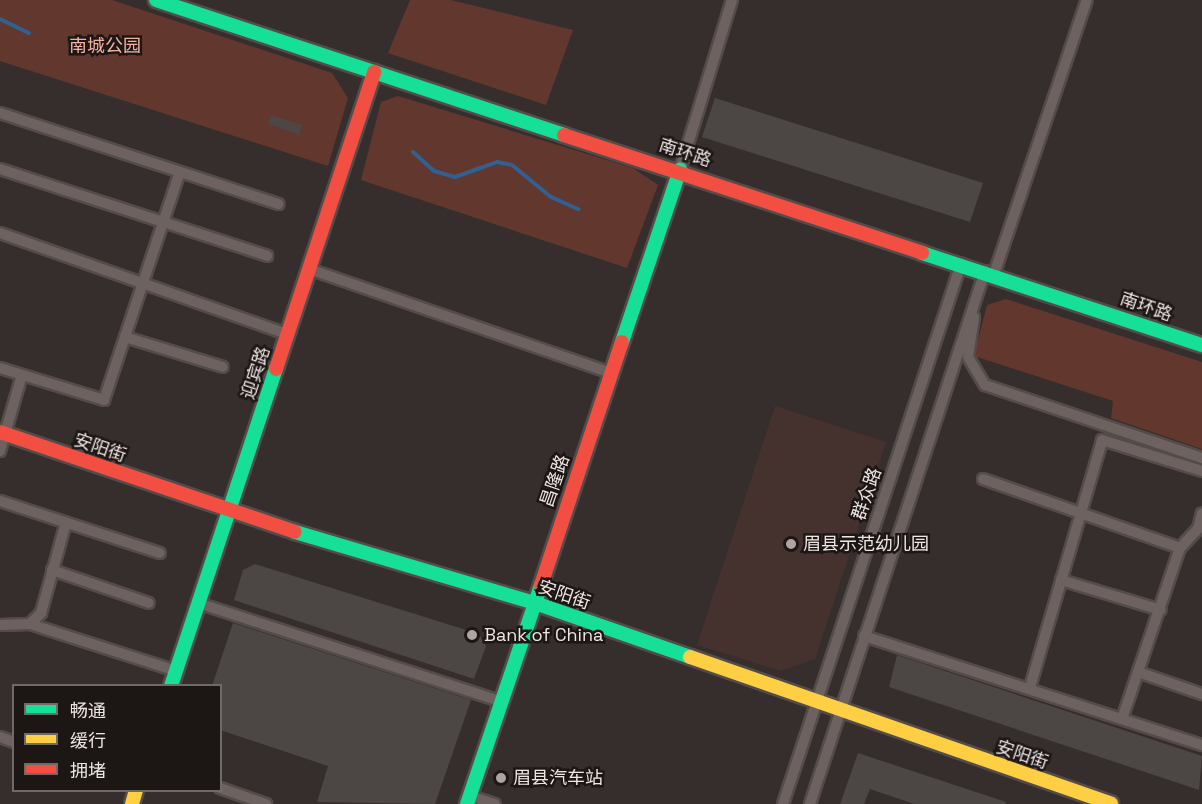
<!DOCTYPE html>
<meta charset="utf-8">
<style>
body{margin:0}
#map{position:relative;width:1202px;height:804px;overflow:hidden;background:#362e2c;font-family:"Space Grotesk","Noto Sans SC",sans-serif}
div>[style]{position:absolute}
.built>*{inset:0;background:#45322f}
.green>*{inset:0;background:#62372e}
.stream>*{height:4px;margin:-2px;padding:0 2px;transform-origin:2px;border-radius:2px;background:#316193}
.building>*{inset:0;background:#4c4644}
.roads{filter:drop-shadow(2px 0 #534c4a) drop-shadow(-2px 0 #534c4a) drop-shadow(0 2px #534c4a) drop-shadow(0 -2px #534c4a)}
.street>*{height:10px;margin:-5px;padding:0 5px;transform-origin:5px;border-radius:5px;background:#6d625f}
.fast>*{height:14px;margin:-7px;padding:0 7px;transform-origin:7px;border-radius:7px;background:#16e098}
.slow>*{height:14px;margin:-7px;padding:0 7px;transform-origin:7px;border-radius:7px;background:#ffcf43}
.jam>*{height:14px;margin:-7px;padding:0 7px;transform-origin:7px;border-radius:7px;background:#f24e42}
.dots>*{width:16px;height:16px;translate:-50% -50%;box-sizing:border-box;border:3px solid #1c1615;border-radius:50%}
span{translate:-50% -50%;white-space:nowrap;text-align:center;line-height:1.15;-webkit-text-stroke:5px #1c1615;paint-order:stroke}
.park-label{font-size:18px;color:#f3b1a1}
.street-label{font-size:18px;color:#eee5e3}
.poi-label{font-size:18px;color:#eee5e3}
.left{translate:0 -50%;text-align:left}
.legend{position:absolute;left:12px;top:684px;width:210px;height:108px;box-sizing:border-box;background:#1c1615;border:2px solid #706967;margin:0;padding:8px 10px;list-style:none;font-size:18px;color:#eee5e3}
.legend li{display:flex;align-items:center;gap:12px;height:30px}
.legend b{width:30px;border:2px solid #706967}
</style>
<div id="map">
<div class="built">
<div style="clip-path:polygon(775px 406px,886px 442px,815px 659px,781px 671px,697px 645px)"></div>
</div>
<div class="green">
<div style="clip-path:polygon(0 0,112px 0,332px 73px,348px 98px,328px 166px,0 61px)"></div>
<div style="clip-path:polygon(410px 0,451px 0,573px 30px,546px 105px,388px 53px)"></div>
<div style="clip-path:polygon(398px 96px,633px 168px,658px 185px,627px 268px,361px 180px,381px 102px)"></div>
<div style="clip-path:polygon(1006px 299px,1202px 362px,1202px 449px,1111px 418px,1113px 401px,974px 356px,987px 305px)"></div>
</div>
<div class="stream">
<div style="left:0;top:19px;width:32px;rotate:26deg"></div>
<div style="left:413px;top:152px;width:28px;rotate:42deg"></div>
<div style="left:434px;top:171px;width:22px;rotate:16deg"></div>
<div style="left:455px;top:177px;width:45px;rotate:-19.7deg"></div>
<div style="left:497px;top:162px;width:15px;rotate:11deg"></div>
<div style="left:512px;top:165px;width:50px;rotate:39.4deg"></div>
<div style="left:551px;top:197px;width:30px;rotate:24deg"></div>
</div>
<div class="building">
<div style="clip-path:polygon(715px 98px,983px 183px,970px 222px,702px 137px)"></div>
<div style="clip-path:polygon(271px 115px,303px 125px,299px 135px,268px 124px)"></div>
<div style="clip-path:polygon(255px 564px,479px 634px,486px 646px,474px 679px,234px 600px,243px 570px)"></div>
<div style="clip-path:polygon(233px 623px,471px 700px,435px 804px,317px 802px,328px 766px,220px 730px,220px 686px,212px 686px)"></div>
<div style="clip-path:polygon(897px 655px,1202px 756px,1199px 790px,889px 687px)"></div>
<div style="clip-path:polygon(858px 753px,1006px 802px,1005px 804px,914px 804px,870px 789px,864px 804px,840px 804px)"></div>
</div>
<div class="roads">
<div class="street">
<div style="left:0;top:113px;width:293px;rotate:18.1deg"></div>
<div style="left:0;top:169px;width:281px;rotate:18deg"></div>
<div style="left:680px;top:170px;width:178px;rotate:-73deg"></div>
<div style="left:0;top:233px;width:304px;rotate:19.4deg"></div>
<div style="left:309px;top:269px;width:319px;rotate:19deg"></div>
<div style="left:994px;top:274px;width:289px;rotate:-71.3deg"></div>
<div style="left:974px;top:317px;width:40px;rotate:98.5deg"></div>
<div style="left:968px;top:357px;width:33px;rotate:59deg"></div>
<div style="left:985px;top:385px;width:229px;rotate:18.6deg"></div>
<div style="left:125px;top:337px;width:102px;rotate:17deg"></div>
<div style="left:0;top:368px;width:109px;rotate:17.1deg"></div>
<div style="left:104px;top:400px;width:240px;rotate:-71.6deg"></div>
<div style="left:0;top:451px;width:79px;rotate:-73.9deg"></div>
<div style="left:983px;top:479px;width:209px;rotate:19.3deg"></div>
<div style="left:0;top:501px;width:168px;rotate:18deg"></div>
<div style="left:52px;top:570px;width:102px;rotate:18.8deg"></div>
<div style="left:1061px;top:580px;width:104px;rotate:16.7deg"></div>
<div style="left:198px;top:603px;width:318px;rotate:18deg"></div>
<div style="left:30px;top:624px;width:153px;rotate:17.8deg"></div>
<div style="left:0;top:625px;width:30px;rotate:-2deg"></div>
<div style="left:30px;top:624px;width:16px;rotate:-45deg"></div>
<div style="left:41px;top:613px;width:94px;rotate:-74.6deg"></div>
<div style="left:864px;top:636px;width:355px;rotate:17.9deg"></div>
<div style="left:1141px;top:673px;width:65px;rotate:19deg"></div>
<div style="left:1030px;top:687px;width:257px;rotate:-73.7deg"></div>
<div style="left:1102px;top:440px;width:105px;rotate:17.2deg"></div>
<div style="left:1122px;top:719px;width:181px;rotate:-71.3deg"></div>
<div style="left:1180px;top:548px;width:26px;rotate:-47deg"></div>
<div style="left:1198px;top:529px;width:16px;rotate:-76deg"></div>
<div style="left:0;top:737px;width:15px;rotate:20deg"></div>
<div style="left:220px;top:788px;width:49px;rotate:19.2deg"></div>
<div style="left:470px;top:796px;width:26px;rotate:18deg"></div>
<div style="left:783px;top:804px;width:569px;rotate:-71.76deg"></div>
<div style="left:810px;top:804px;width:561px;rotate:-71.82deg"></div>
</div>
<div class="fast">
<div style="left:156px;top:0;width:430px;rotate:18.3deg"></div>
<div style="left:922px;top:253px;width:295px;rotate:18.2deg"></div>
<div style="left:622px;top:342px;width:182px;rotate:-71.4deg"></div>
<div style="left:295px;top:532px;width:247px;rotate:16.5deg"></div>
<div style="left:532px;top:602px;width:167px;rotate:19.2deg"></div>
<div style="left:171px;top:686px;width:334px;rotate:-71.7deg"></div>
<div style="left:467px;top:804px;width:231px;rotate:-71.3deg"></div>
</div>
<div class="slow">
<div style="left:690px;top:657px;width:446px;rotate:19.2deg"></div>
<div style="left:132px;top:804px;width:15px;rotate:-74deg"></div>
</div>
<div class="jam">
<div style="left:564px;top:135px;width:377px;rotate:18.2deg"></div>
<div style="left:276px;top:369px;width:313px;rotate:-71.7deg"></div>
<div style="left:0;top:432px;width:311px;rotate:18.7deg"></div>
<div style="left:541px;top:585px;width:256px;rotate:-71.6deg"></div>
</div>
</div>
<div class="dots">
<div style="left:791px;top:544px;background:#aea5a3"></div>
<div style="left:472px;top:635px;background:#aea5a3"></div>
<div style="left:501px;top:778px;background:#aea5a3"></div>
</div>
<div class="park-label">
<span style="left:105px;top:46px">南城公园</span>
</div>
<div class="street-label">
<span style="left:685px;top:153px;rotate:18deg">南环路</span>
<span style="left:1146px;top:307px;rotate:19deg">南环路</span>
<span style="left:256px;top:373px;rotate:-72deg">迎宾路</span>
<span style="left:100px;top:448px;rotate:19deg">安阳街</span>
<span style="left:555px;top:481px;rotate:-71deg">昌隆路</span>
<span style="left:867px;top:494px;rotate:-71deg">群众路</span>
<span style="left:564px;top:595px;rotate:19deg">安阳街</span>
<span style="left:1022px;top:755px;rotate:19deg">安阳街</span>
</div>
<div class="poi-label">
<span class="left" style="left:803px;top:544px">眉县示范幼儿园</span>
<span class="left" style="left:484px;top:635px">Bank of China</span>
<span class="left" style="left:513px;top:778px">眉县汽车站</span>
</div>
<ul class="legend">
<li><b style="height:8px;background:#16e098"></b>畅通</li>
<li><b style="height:8px;background:#ffcf43"></b>缓行</li>
<li><b style="height:8px;background:#f24e42"></b>拥堵</li>
</ul>
</div>
